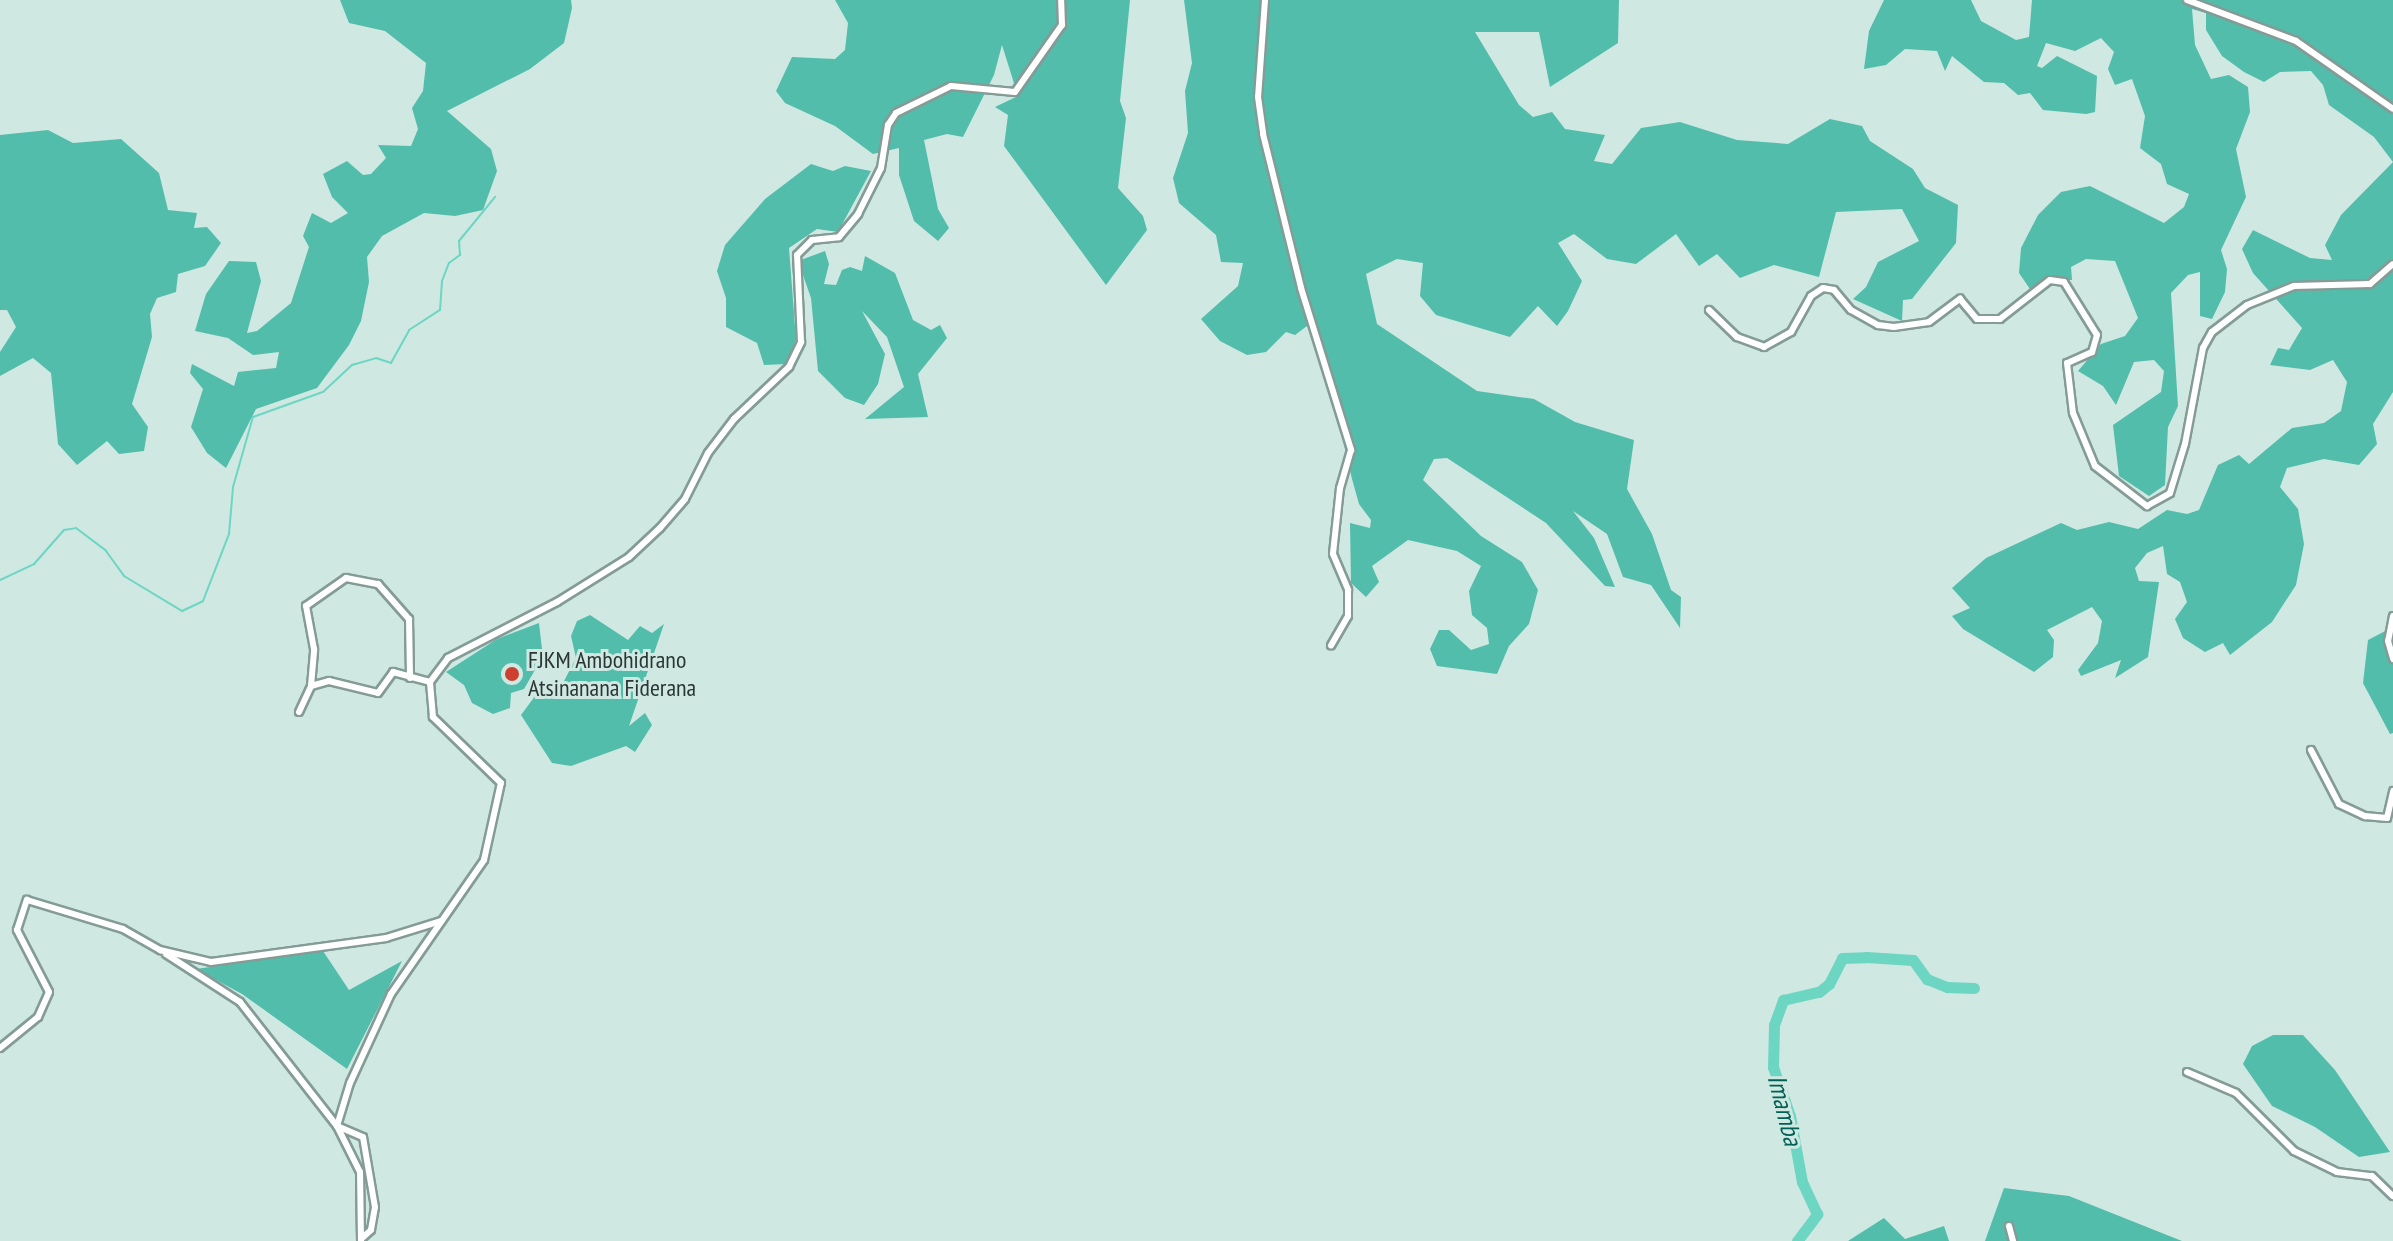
<!DOCTYPE html>
<style>
body{margin:0}
#map{position:relative;width:2393px;height:1241px;overflow:hidden;background:#cfe8e2;font-family:"PT Sans Narrow",sans-serif}
div>[style]{position:absolute}
.forest>*{inset:0;background:#52bdab}
.stream>*{height:2px;margin:-1px;padding:0 1px;transform-origin:1px;border-radius:1px;background:#6cd6c2}
.river>*{height:11px;margin:-5.5px;padding:0 5.5px;transform-origin:5.5px;border-radius:5.5px;background:#6cd6c2}
.roads{filter:drop-shadow(2px 0 #849b96) drop-shadow(-2px 0 #849b96) drop-shadow(0 2px #849b96) drop-shadow(0 -2px #849b96)}
.minor>*{height:6px;margin:-3px;padding:0 3px;transform-origin:3px;border-radius:3px;background:#fff}
.dots>*{width:22px;height:22px;translate:-50% -50%;box-sizing:border-box;border:4px solid #cfe8e2;border-radius:50%}
span{translate:-50% -50%;white-space:nowrap;text-align:center;line-height:1.15;-webkit-text-stroke:6px #cfe8e2;paint-order:stroke}
.poi-label{font-size:24px;color:#2b3533}
.left{translate:0 -50%;text-align:left}
.water-label{font-size:26px;color:#016155;font-style:italic}
</style>
<div id="map">
<div class="forest">
<div style="clip-path:polygon(340px 0,571px 0,572px 8px,564px 43px,530px 69px,447px 111px,491px 149px,497px 171px,483px 210px,455px 216px,424px 213px,382px 236px,367px 257px,369px 282px,361px 321px,349px 345px,317px 388px,256px 409px,226px 468px,207px 453px,191px 427px,203px 389px,190px 373px,192px 364px,234px 386px,238px 372px,276px 368px,279px 352px,253px 355px,228px 338px,195px 331px,206px 294px,229px 261px,256px 262px,261px 281px,247px 333px,257px 331px,291px 303px,309px 247px,303px 236px,312px 213px,331px 223px,348px 213px,332px 197px,323px 174px,347px 161px,363px 175px,371px 174px,386px 158px,378px 145px,411px 146px,418px 129px,412px 108px,423px 91px,426px 63px,385px 31px,349px 23px)"></div>
<div style="clip-path:polygon(835px 0,1130px 0,1120px 101px,1126px 118px,1118px 188px,1143px 216px,1147px 230px,1106px 285px,1004px 146px,1008px 115px,995px 107px,1018px 96px,1002px 45px,994px 75px,963px 137px,947px 134px,924px 140px,938px 209px,949px 228px,938px 241px,914px 221px,899px 175px,899px 148px,873px 154px,835px 126px,785px 103px,776px 91px,792px 57px,835px 59px,845px 50px,848px 23px)"></div>
<div style="clip-path:polygon(1184px 0,1619px 0,1618px 43px,1550px 87px,1539px 32px,1475px 32px,1519px 105px,1533px 117px,1552px 112px,1565px 129px,1605px 135px,1594px 161px,1612px 164px,1641px 128px,1680px 122px,1737px 140px,1788px 144px,1830px 119px,1862px 126px,1870px 141px,1913px 169px,1925px 188px,1958px 205px,1956px 243px,1912px 299px,1903px 300px,1902px 321px,1853px 299px,1866px 287px,1878px 262px,1919px 241px,1902px 209px,1836px 212px,1819px 277px,1774px 265px,1740px 278px,1717px 254px,1699px 266px,1676px 234px,1636px 264px,1607px 259px,1574px 234px,1558px 243px,1582px 281px,1568px 311px,1557px 326px,1538px 306px,1510px 337px,1436px 315px,1420px 296px,1423px 263px,1397px 259px,1366px 274px,1377px 324px,1477px 391px,1534px 399px,1575px 422px,1634px 440px,1627px 489px,1652px 534px,1671px 590px,1681px 597px,1680px 628px,1651px 585px,1623px 577px,1607px 534px,1573px 511px,1594px 538px,1615px 587px,1605px 586px,1546px 523px,1447px 458px,1434px 459px,1423px 480px,1481px 536px,1522px 562px,1538px 590px,1529px 624px,1509px 646px,1497px 674px,1437px 666px,1430px 649px,1439px 630px,1449px 630px,1471px 650px,1489px 644px,1487px 628px,1472px 615px,1469px 591px,1481px 566px,1457px 551px,1408px 540px,1372px 566px,1379px 582px,1366px 597px,1351px 583px,1350px 523px,1370px 528px,1371px 520px,1359px 504px,1352px 479px,1315px 320px,1295px 335px,1286px 332px,1266px 352px,1247px 355px,1220px 341px,1201px 319px,1238px 286px,1243px 263px,1221px 262px,1216px 235px,1179px 203px,1173px 178px,1188px 133px,1185px 91px,1192px 63px)"></div>
<div style="clip-path:polygon(1884px 0,1971px 0,1981px 21px,2016px 40px,2029px 37px,2032px 0,2393px 0,2393px 392px,2373px 424px,2377px 444px,2359px 465px,2324px 459px,2287px 468px,2280px 487px,2298px 509px,2304px 544px,2296px 585px,2272px 622px,2230px 655px,2223px 643px,2205px 652px,2183px 638px,2175px 619px,2187px 602px,2180px 582px,2167px 574px,2163px 546px,2147px 553px,2135px 568px,2139px 581px,2159px 582px,2148px 657px,2115px 678px,2121px 660px,2081px 676px,2078px 670px,2098px 643px,2102px 621px,2092px 607px,2047px 630px,2054px 640px,2053px 657px,2034px 672px,1963px 629px,1952px 616px,1970px 608px,1952px 588px,1986px 558px,2061px 523px,2077px 530px,2109px 522px,2138px 529px,2167px 510px,2187px 514px,2199px 510px,2218px 465px,2239px 455px,2249px 464px,2292px 428px,2324px 423px,2341px 411px,2347px 382px,2333px 360px,2310px 370px,2270px 365px,2278px 348px,2289px 350px,2302px 328px,2253px 273px,2242px 249px,2253px 230px,2310px 258px,2332px 260px,2325px 245px,2341px 215px,2393px 162px,2374px 137px,2329px 105px,2323px 85px,2311px 71px,2280px 72px,2264px 82px,2244px 72px,2222px 56px,2206px 30px,2206px 13px,2192px 9px,2195px 45px,2211px 79px,2229px 75px,2248px 87px,2250px 112px,2236px 149px,2246px 197px,2221px 250px,2227px 269px,2225px 292px,2212px 319px,2200px 316px,2200px 272px,2188px 275px,2171px 293px,2178px 406px,2168px 427px,2165px 485px,2149px 496px,2119px 476px,2113px 425px,2161px 392px,2164px 371px,2154px 360px,2134px 362px,2116px 405px,2103px 386px,2078px 371px,2101px 344px,2125px 336px,2138px 318px,2115px 261px,2086px 259px,2071px 267px,2072px 280px,2047px 280px,2032px 292px,2019px 273px,2021px 248px,2038px 215px,2061px 192px,2090px 186px,2164px 223px,2184px 207px,2189px 194px,2167px 184px,2161px 164px,2140px 148px,2145px 116px,2132px 79px,2115px 85px,2108px 69px,2114px 52px,2101px 38px,2075px 51px,2046px 43px,2037px 66px,2042px 68px,2057px 56px,2097px 76px,2095px 112px,2086px 114px,2043px 110px,2030px 93px,2018px 95px,2004px 83px,1984px 82px,1952px 56px,1945px 71px,1937px 51px,1905px 49px,1886px 65px,1864px 69px,1869px 31px)"></div>
<div style="clip-path:polygon(48px 130px,73px 143px,121px 139px,159px 173px,168px 210px,197px 213px,194px 228px,207px 227px,221px 243px,205px 266px,178px 274px,176px 292px,157px 298px,150px 314px,152px 337px,132px 404px,148px 427px,144px 451px,119px 454px,107px 441px,77px 465px,58px 444px,51px 373px,33px 358px,0 376px,0 352px,16px 327px,7px 310px,0 310px,0 135px)"></div>
<div style="clip-path:polygon(811px 164px,833px 171px,845px 166px,871px 171px,838px 232px,817px 229px,789px 248px,796px 339px,787px 364px,764px 365px,757px 343px,726px 327px,726px 298px,717px 271px,725px 245px,765px 199px)"></div>
<div style="clip-path:polygon(825px 251px,829px 264px,824px 284px,836px 285px,842px 270px,850px 267px,862px 271px,865px 256px,895px 273px,913px 320px,931px 330px,940px 325px,947px 338px,918px 374px,928px 417px,865px 419px,904px 387px,887px 337px,862px 311px,885px 354px,878px 384px,864px 405px,845px 398px,818px 371px,811px 298px,798px 261px)"></div>
<div style="clip-path:polygon(590px 615px,628px 640px,640px 626px,652px 633px,664px 624px,629px 726px,645px 713px,652px 725px,635px 752px,626px 746px,571px 766px,552px 763px,521px 715px,538px 692px,564px 681px,576px 658px,571px 636px,577px 621px)"></div>
<div style="clip-path:polygon(539px 623px,542px 649px,535px 670px,524px 689px,511px 693px,510px 708px,493px 714px,472px 703px,464px 685px,446px 672px,497px 639px)"></div>
<div style="clip-path:polygon(2393px 627px,2393px 733px,2390px 734px,2363px 683px,2368px 640px)"></div>
<div style="clip-path:polygon(323px 951px,349px 990px,402px 961px,347px 1069px,242px 994px,196px 969px)"></div>
<div style="clip-path:polygon(2273px 1035px,2303px 1035px,2335px 1070px,2390px 1152px,2359px 1157px,2315px 1127px,2272px 1106px,2243px 1064px,2252px 1046px)"></div>
<div style="clip-path:polygon(2004px 1188px,2069px 1196px,2182px 1241px,1985px 1241px)"></div>
<div style="clip-path:polygon(1884px 1218px,1905px 1239px,1944px 1226px,1949px 1241px,1848px 1241px)"></div>
</div>
<div class="stream">
<div style="left:0;top:580px;width:38px;rotate:-25deg"></div>
<div style="left:34px;top:564px;width:45px;rotate:-48.6deg"></div>
<div style="left:64px;top:530px;width:12px;rotate:-9deg"></div>
<div style="left:76px;top:528px;width:38px;rotate:37deg"></div>
<div style="left:106px;top:551px;width:31px;rotate:54deg"></div>
<div style="left:124px;top:576px;width:68px;rotate:31.1deg"></div>
<div style="left:182px;top:611px;width:23px;rotate:-25deg"></div>
<div style="left:203px;top:601px;width:72px;rotate:-68.8deg"></div>
<div style="left:229px;top:534px;width:47px;rotate:-85.1deg"></div>
<div style="left:233px;top:487px;width:73px;rotate:-74.1deg"></div>
<div style="left:253px;top:417px;width:74px;rotate:-19.7deg"></div>
<div style="left:323px;top:392px;width:40px;rotate:-43deg"></div>
<div style="left:352px;top:365px;width:25px;rotate:-16deg"></div>
<div style="left:376px;top:358px;width:16px;rotate:18deg"></div>
<div style="left:391px;top:363px;width:38px;rotate:-61deg"></div>
<div style="left:409px;top:330px;width:37px;rotate:-33deg"></div>
<div style="left:440px;top:310px;width:29px;rotate:-86deg"></div>
<div style="left:442px;top:281px;width:19px;rotate:-69deg"></div>
<div style="left:449px;top:263px;width:14px;rotate:-36deg"></div>
<div style="left:460px;top:255px;width:14px;rotate:-94deg"></div>
<div style="left:459px;top:241px;width:57px;rotate:-50.7deg"></div>
</div>
<div class="river">
<div style="left:1797px;top:1241px;width:34px;rotate:-53deg"></div>
<div style="left:1817px;top:1214px;width:35px;rotate:-115deg"></div>
<div style="left:1802px;top:1182px;width:67px;rotate:-100.3deg"></div>
<div style="left:1790px;top:1116px;width:52px;rotate:-109.1deg"></div>
<div style="left:1773px;top:1067px;width:42px;rotate:-88.6deg"></div>
<div style="left:1774px;top:1025px;width:27px;rotate:-70deg"></div>
<div style="left:1783px;top:1000px;width:37px;rotate:-13deg"></div>
<div style="left:1819px;top:992px;width:13px;rotate:-39deg"></div>
<div style="left:1829px;top:984px;width:29px;rotate:-63deg"></div>
<div style="left:1842px;top:958px;width:24px;rotate:-2deg"></div>
<div style="left:1866px;top:957px;width:47px;rotate:3.7deg"></div>
<div style="left:1913px;top:960px;width:24px;rotate:54deg"></div>
<div style="left:1927px;top:979px;width:22px;rotate:22deg"></div>
<div style="left:1947px;top:987px;width:27px;rotate:2deg"></div>
</div>
<div class="roads">
<div class="minor">
<div style="left:1265px;top:0;width:97px;rotate:94.1deg"></div>
<div style="left:1258px;top:97px;width:37px;rotate:82deg"></div>
<div style="left:1263px;top:134px;width:159px;rotate:76.1deg"></div>
<div style="left:1301px;top:288px;width:170px;rotate:72.8deg"></div>
<div style="left:1351px;top:450px;width:40px;rotate:106deg"></div>
<div style="left:1340px;top:488px;width:66px;rotate:96.1deg"></div>
<div style="left:1333px;top:554px;width:39px;rotate:67deg"></div>
<div style="left:1348px;top:590px;width:26px;rotate:90deg"></div>
<div style="left:1348px;top:616px;width:34px;rotate:120deg"></div>
<div style="left:2187px;top:0;width:116px;rotate:20.6deg"></div>
<div style="left:2296px;top:41px;width:118px;rotate:35deg"></div>
<div style="left:1709px;top:310px;width:39px;rotate:44deg"></div>
<div style="left:1737px;top:337px;width:29px;rotate:20deg"></div>
<div style="left:1764px;top:347px;width:31px;rotate:-29deg"></div>
<div style="left:1791px;top:332px;width:41px;rotate:-60.9deg"></div>
<div style="left:1811px;top:296px;width:14px;rotate:-34deg"></div>
<div style="left:1823px;top:288px;width:11px;rotate:10deg"></div>
<div style="left:1834px;top:290px;width:26px;rotate:50deg"></div>
<div style="left:1851px;top:310px;width:31px;rotate:29deg"></div>
<div style="left:1878px;top:325px;width:16px;rotate:7deg"></div>
<div style="left:1894px;top:327px;width:35px;rotate:-8deg"></div>
<div style="left:1929px;top:322px;width:39px;rotate:-37deg"></div>
<div style="left:1960px;top:299px;width:26px;rotate:50deg"></div>
<div style="left:1977px;top:319px;width:23px"></div>
<div style="left:2000px;top:319px;width:63px;rotate:-38deg"></div>
<div style="left:2050px;top:280px;width:14px;rotate:8deg"></div>
<div style="left:2064px;top:282px;width:62px;rotate:58.1deg"></div>
<div style="left:2097px;top:335px;width:18px;rotate:106deg"></div>
<div style="left:2092px;top:352px;width:27px;rotate:156deg"></div>
<div style="left:2067px;top:363px;width:50px;rotate:83.2deg"></div>
<div style="left:2073px;top:413px;width:57px;rotate:67.5deg"></div>
<div style="left:2095px;top:466px;width:66px;rotate:37.6deg"></div>
<div style="left:2147px;top:506px;width:26px;rotate:-29deg"></div>
<div style="left:2170px;top:493px;width:51px;rotate:-73deg"></div>
<div style="left:2185px;top:444px;width:98px;rotate:-79.4deg"></div>
<div style="left:2203px;top:348px;width:18px;rotate:-61deg"></div>
<div style="left:2212px;top:332px;width:44px;rotate:-37.6deg"></div>
<div style="left:2247px;top:305px;width:51px;rotate:-22deg"></div>
<div style="left:2294px;top:286px;width:76px;rotate:-1.5deg"></div>
<div style="left:2370px;top:284px;width:30px;rotate:-41deg"></div>
<div style="left:2393px;top:616px;width:25px;rotate:101deg"></div>
<div style="left:2388px;top:641px;width:19px;rotate:74deg"></div>
<div style="left:311px;top:686px;width:37px;rotate:-85deg"></div>
<div style="left:314px;top:649px;width:44px;rotate:-100.5deg"></div>
<div style="left:306px;top:606px;width:49px;rotate:-35deg"></div>
<div style="left:346px;top:578px;width:33px;rotate:11deg"></div>
<div style="left:378px;top:584px;width:47px;rotate:48.5deg"></div>
<div style="left:409px;top:619px;width:59px;rotate:89deg"></div>
<div style="left:299px;top:712px;width:29px;rotate:-65deg"></div>
<div style="left:311px;top:686px;width:19px;rotate:-16deg"></div>
<div style="left:329px;top:681px;width:50px;rotate:13.8deg"></div>
<div style="left:378px;top:693px;width:26px;rotate:-54deg"></div>
<div style="left:393px;top:672px;width:38px;rotate:15deg"></div>
<div style="left:2311px;top:750px;width:61px;rotate:62.6deg"></div>
<div style="left:2339px;top:804px;width:29px;rotate:25deg"></div>
<div style="left:2365px;top:816px;width:22px;rotate:5deg"></div>
<div style="left:2387px;top:818px;width:28px;rotate:-77deg"></div>
<div style="left:166px;top:954px;width:88px;rotate:33deg"></div>
<div style="left:240px;top:1002px;width:157px;rotate:52deg"></div>
<div style="left:337px;top:1126px;width:28px;rotate:23deg"></div>
<div style="left:363px;top:1137px;width:71px;rotate:80.3deg"></div>
<div style="left:375px;top:1207px;width:23px;rotate:100deg"></div>
<div style="left:371px;top:1230px;width:13px;rotate:138deg"></div>
<div style="left:0;top:1048px;width:49px;rotate:-39.2deg"></div>
<div style="left:38px;top:1017px;width:27px;rotate:-66deg"></div>
<div style="left:49px;top:992px;width:70px;rotate:-117.3deg"></div>
<div style="left:17px;top:930px;width:32px;rotate:-72deg"></div>
<div style="left:27px;top:900px;width:100px;rotate:16.8deg"></div>
<div style="left:123px;top:929px;width:43px;rotate:29.6deg"></div>
<div style="left:160px;top:950px;width:52px;rotate:13.2deg"></div>
<div style="left:211px;top:962px;width:177px;rotate:-7.8deg"></div>
<div style="left:386px;top:938px;width:58px;rotate:-17.2deg"></div>
<div style="left:2187px;top:1072px;width:53px;rotate:23.2deg"></div>
<div style="left:2236px;top:1093px;width:82px;rotate:45deg"></div>
<div style="left:2294px;top:1151px;width:48px;rotate:26deg"></div>
<div style="left:2337px;top:1172px;width:35px;rotate:7deg"></div>
<div style="left:2372px;top:1176px;width:29px;rotate:44deg"></div>
<div style="left:2009px;top:1226px;width:16px;rotate:75deg"></div>
<div style="left:361px;top:1241px;width:69px;rotate:-90.8deg"></div>
<div style="left:360px;top:1172px;width:51px;rotate:-116.6deg"></div>
<div style="left:337px;top:1126px;width:45px;rotate:-73.2deg"></div>
<div style="left:350px;top:1083px;width:98px;rotate:-65.3deg"></div>
<div style="left:391px;top:994px;width:163px;rotate:-55.2deg"></div>
<div style="left:484px;top:860px;width:79px;rotate:-77.6deg"></div>
<div style="left:501px;top:783px;width:95px;rotate:-135.9deg"></div>
<div style="left:433px;top:717px;width:35px;rotate:-95deg"></div>
<div style="left:430px;top:682px;width:30px;rotate:-53deg"></div>
<div style="left:448px;top:658px;width:123px;rotate:-27.2deg"></div>
<div style="left:557px;top:602px;width:85px;rotate:-32deg"></div>
<div style="left:629px;top:557px;width:42px;rotate:-43.1deg"></div>
<div style="left:660px;top:528px;width:38px;rotate:-49deg"></div>
<div style="left:685px;top:499px;width:51px;rotate:-63.4deg"></div>
<div style="left:708px;top:453px;width:43px;rotate:-52.6deg"></div>
<div style="left:734px;top:419px;width:76px;rotate:-43.4deg"></div>
<div style="left:789px;top:367px;width:28px;rotate:-64deg"></div>
<div style="left:801px;top:342px;width:87px;rotate:-92.6deg"></div>
<div style="left:797px;top:255px;width:21px;rotate:-45deg"></div>
<div style="left:812px;top:240px;width:27px;rotate:-6deg"></div>
<div style="left:839px;top:237px;width:30px;rotate:-50deg"></div>
<div style="left:858px;top:214px;width:51px;rotate:-63.4deg"></div>
<div style="left:881px;top:168px;width:44px;rotate:-80.8deg"></div>
<div style="left:888px;top:125px;width:14px;rotate:-56deg"></div>
<div style="left:896px;top:113px;width:61px;rotate:-26.1deg"></div>
<div style="left:951px;top:86px;width:64px;rotate:5.4deg"></div>
<div style="left:1015px;top:92px;width:82px;rotate:-55deg"></div>
<div style="left:1062px;top:25px;width:25px;rotate:-92deg"></div>
</div>
</div>
<div class="dots">
<div style="left:512px;top:674px;background:#cd4030"></div>
</div>
<div class="poi-label">
<span class="left" style="left:528px;top:674px">FJKM Ambohidrano<br>Atsinanana Fiderana</span>
</div>
<div class="water-label">
<span style="left:1785px;top:1110px;rotate:76deg">Imamba</span>
</div>
</div>
